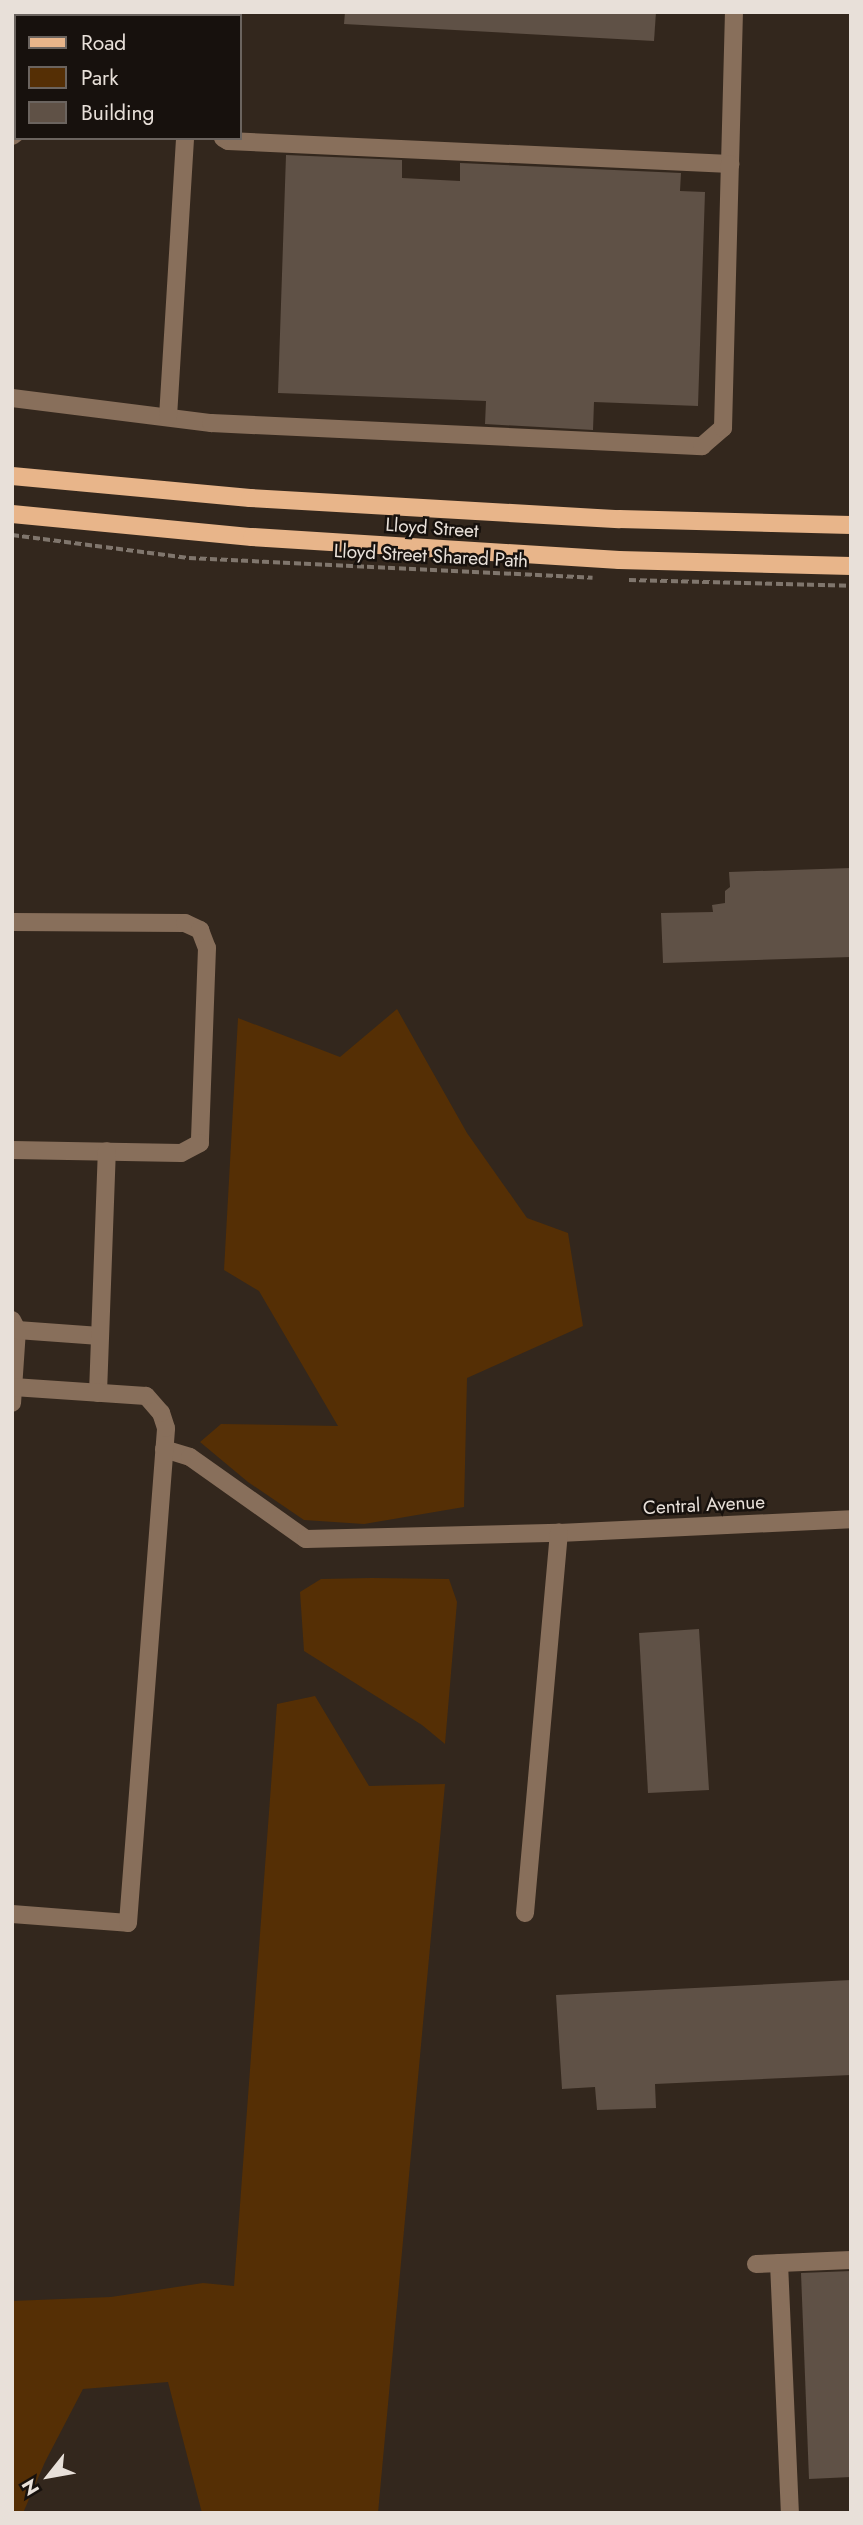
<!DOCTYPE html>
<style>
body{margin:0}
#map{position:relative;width:863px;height:2525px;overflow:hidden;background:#33271d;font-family:Jost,sans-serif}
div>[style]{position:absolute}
.green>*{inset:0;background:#552f05}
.building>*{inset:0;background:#5f5146}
.path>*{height:3.5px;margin-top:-1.75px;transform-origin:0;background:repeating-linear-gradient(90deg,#80766d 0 7px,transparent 0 10.5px)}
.minor>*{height:18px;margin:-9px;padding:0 9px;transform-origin:9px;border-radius:9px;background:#886f5b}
.major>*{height:18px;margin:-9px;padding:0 9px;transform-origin:9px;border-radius:9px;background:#e8b58a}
span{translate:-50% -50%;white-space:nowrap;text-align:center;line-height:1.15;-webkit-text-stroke:5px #17110d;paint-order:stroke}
.street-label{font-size:19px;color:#e8e0d9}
.frame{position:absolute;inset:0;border:14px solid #e8e0d9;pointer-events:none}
.legend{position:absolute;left:14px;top:14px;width:228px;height:126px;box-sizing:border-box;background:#17110d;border:2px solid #6b645f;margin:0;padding:9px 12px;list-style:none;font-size:21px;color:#e8e0d9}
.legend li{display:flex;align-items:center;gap:14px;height:35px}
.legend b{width:35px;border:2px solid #6b645f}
.north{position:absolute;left:14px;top:2441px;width:70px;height:70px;-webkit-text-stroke:5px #17110d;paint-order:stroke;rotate:239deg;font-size:19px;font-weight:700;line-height:28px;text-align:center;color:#e8e0d9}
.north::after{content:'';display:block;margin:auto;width:24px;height:32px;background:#e8e0d9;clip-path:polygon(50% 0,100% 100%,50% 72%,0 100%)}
</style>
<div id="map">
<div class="green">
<div style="clip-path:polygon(397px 1009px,467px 1133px,527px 1218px,568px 1233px,583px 1326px,467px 1378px,464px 1507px,364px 1524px,304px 1520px,248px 1482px,200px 1442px,221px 1424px,338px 1426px,259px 1291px,224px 1270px,238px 1018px,340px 1057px)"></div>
<div style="clip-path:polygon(372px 1578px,449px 1579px,457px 1602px,445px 1744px,422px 1725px,304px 1651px,300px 1592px,321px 1579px)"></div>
<div style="clip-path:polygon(315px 1696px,369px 1786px,445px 1784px,378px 2513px,202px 2513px,168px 2382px,83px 2389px,45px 2462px,23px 2513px,12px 2513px,12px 2301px,111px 2297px,203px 2283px,234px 2286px,277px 1704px)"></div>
</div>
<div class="building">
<div style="clip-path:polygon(345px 12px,656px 12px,654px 41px,344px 24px)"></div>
<div style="clip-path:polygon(286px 155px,402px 160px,402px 178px,460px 181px,460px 163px,681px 173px,680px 191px,705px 192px,698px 406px,594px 402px,593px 430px,485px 424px,486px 401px,278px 393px)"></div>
<div style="clip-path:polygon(851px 868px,851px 957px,663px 963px,661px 913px,713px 912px,712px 905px,725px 903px,725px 891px,730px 887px,729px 872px)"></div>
<div style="clip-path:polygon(699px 1629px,709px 1790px,648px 1793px,639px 1633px)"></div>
<div style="clip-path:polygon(851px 1980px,851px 2075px,655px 2084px,656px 2108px,597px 2110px,595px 2087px,562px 2089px,556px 1995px)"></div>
<div style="clip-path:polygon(851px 2271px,851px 2477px,809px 2479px,801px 2273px)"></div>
</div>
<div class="path">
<div style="left:12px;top:535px;width:178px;rotate:7.4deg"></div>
<div style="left:189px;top:558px;width:404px;rotate:2.8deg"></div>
<div style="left:629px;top:580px;width:222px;rotate:1.5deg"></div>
</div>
<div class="minor">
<div style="left:86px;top:12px;width:5px;rotate:53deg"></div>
<div style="left:12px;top:136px;width:5px;rotate:-37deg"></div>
<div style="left:223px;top:138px;width:6px;rotate:31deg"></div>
<div style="left:228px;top:141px;width:503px;rotate:2.62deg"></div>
<div style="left:730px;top:164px;width:152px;rotate:-88.5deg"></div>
<div style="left:12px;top:398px;width:201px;rotate:7.2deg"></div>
<div style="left:211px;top:423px;width:492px;rotate:2.7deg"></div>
<div style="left:702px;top:446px;width:28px;rotate:-41deg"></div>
<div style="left:723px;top:428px;width:264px;rotate:-88.5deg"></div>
<div style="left:168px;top:417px;width:280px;rotate:-86.5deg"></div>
<div style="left:12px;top:922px;width:173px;rotate:0.3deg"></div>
<div style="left:185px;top:923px;width:17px;rotate:25deg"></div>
<div style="left:200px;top:930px;width:19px;rotate:69deg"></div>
<div style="left:207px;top:948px;width:195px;rotate:92.1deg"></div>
<div style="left:200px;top:1143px;width:21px;rotate:152deg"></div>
<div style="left:181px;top:1153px;width:169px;rotate:-179deg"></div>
<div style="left:12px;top:1320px;width:11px;rotate:63deg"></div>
<div style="left:17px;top:1330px;width:73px;rotate:93.9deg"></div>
<div style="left:17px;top:1330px;width:83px;rotate:4.1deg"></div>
<div style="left:98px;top:1393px;width:242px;rotate:-87.9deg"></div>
<div style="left:164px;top:1449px;width:27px;rotate:17deg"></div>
<div style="left:190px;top:1457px;width:142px;rotate:35.3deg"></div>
<div style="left:306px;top:1539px;width:253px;rotate:-1.4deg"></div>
<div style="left:559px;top:1533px;width:292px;rotate:-2.7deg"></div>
<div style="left:525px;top:1913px;width:382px;rotate:-84.9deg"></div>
<div style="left:12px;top:1914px;width:116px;rotate:4.4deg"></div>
<div style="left:128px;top:1923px;width:496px;rotate:-85.6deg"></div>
<div style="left:166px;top:1428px;width:16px;rotate:-108deg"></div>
<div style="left:161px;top:1413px;width:23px;rotate:-131deg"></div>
<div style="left:146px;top:1396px;width:133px;rotate:-176.1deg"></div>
<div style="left:779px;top:2263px;width:250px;rotate:87.5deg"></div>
<div style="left:756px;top:2264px;width:95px;rotate:-2.4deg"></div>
</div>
<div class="major">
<div style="left:12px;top:476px;width:239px;rotate:5.3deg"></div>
<div style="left:250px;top:498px;width:370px;rotate:3.3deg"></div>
<div style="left:619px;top:519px;width:232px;rotate:1.5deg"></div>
<div style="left:12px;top:514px;width:241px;rotate:5.5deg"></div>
<div style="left:252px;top:537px;width:368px;rotate:3.6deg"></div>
<div style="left:619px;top:560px;width:232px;rotate:1.5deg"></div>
</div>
<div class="street-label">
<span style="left:432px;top:528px;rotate:4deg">Lloyd Street</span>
<span style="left:431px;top:556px;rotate:3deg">Lloyd Street Shared Path</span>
<span style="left:704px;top:1505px;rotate:-3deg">Central Avenue</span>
</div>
<div class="frame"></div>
<ul class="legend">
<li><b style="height:9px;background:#e8b58a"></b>Road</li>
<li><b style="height:19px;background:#552f05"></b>Park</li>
<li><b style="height:19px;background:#5f5146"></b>Building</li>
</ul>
<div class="north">N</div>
</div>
